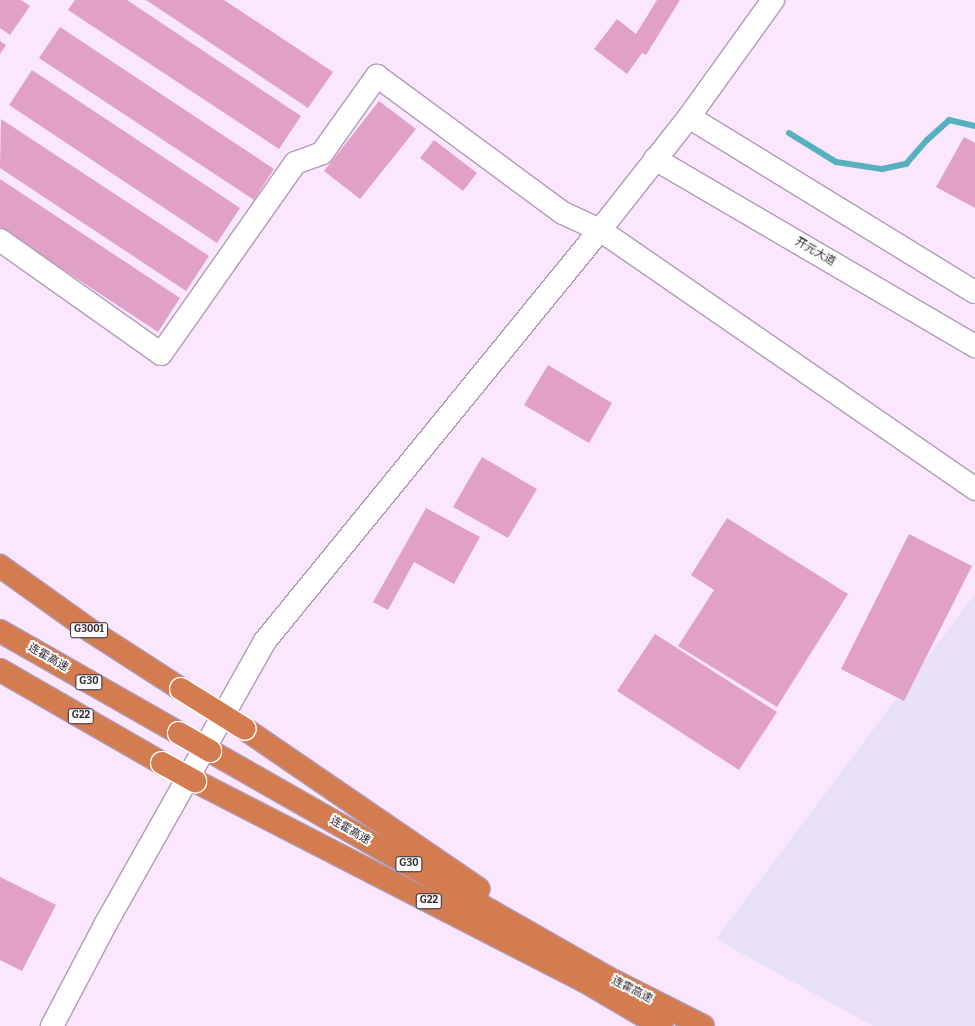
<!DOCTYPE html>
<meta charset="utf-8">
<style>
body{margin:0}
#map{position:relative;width:975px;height:1026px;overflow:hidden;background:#fae7fe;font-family:Bitter,"Noto Sans SC",serif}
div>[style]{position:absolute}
.industrial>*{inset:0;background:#e7e0f6}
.stream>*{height:6px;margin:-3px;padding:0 3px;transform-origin:3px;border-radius:3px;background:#56b0bf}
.building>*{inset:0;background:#e1a1c6}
.roads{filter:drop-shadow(1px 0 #b29bb7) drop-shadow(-1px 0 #b29bb7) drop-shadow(0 1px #b29bb7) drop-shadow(0 -1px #b29bb7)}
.minor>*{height:22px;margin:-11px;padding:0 11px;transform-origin:11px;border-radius:11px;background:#fff}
.highway>*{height:22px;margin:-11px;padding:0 11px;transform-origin:11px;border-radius:11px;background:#d27c50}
.bridges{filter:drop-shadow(1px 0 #fff) drop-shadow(-1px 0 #fff) drop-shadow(0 1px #fff) drop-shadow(0 -1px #fff)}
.highway-bridge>*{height:22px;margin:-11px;padding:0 11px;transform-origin:11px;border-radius:11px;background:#d27c50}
span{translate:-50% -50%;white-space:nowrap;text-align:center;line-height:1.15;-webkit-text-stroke:4px #fbfbfb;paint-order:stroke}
.shield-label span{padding:1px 3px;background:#fbfbfb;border:1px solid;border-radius:3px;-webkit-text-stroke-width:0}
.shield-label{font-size:10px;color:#322934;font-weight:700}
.street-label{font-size:11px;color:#322934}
</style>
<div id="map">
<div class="industrial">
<div style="clip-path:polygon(975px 594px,975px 1026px,873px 1026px,716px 939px)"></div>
</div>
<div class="stream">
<div style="left:789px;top:133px;width:55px;rotate:31.7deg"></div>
<div style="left:836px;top:162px;width:47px;rotate:8.7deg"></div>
<div style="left:882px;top:169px;width:25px;rotate:-12deg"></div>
<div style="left:906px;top:164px;width:32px;rotate:-49deg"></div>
<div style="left:927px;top:140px;width:30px;rotate:-42deg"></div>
<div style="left:949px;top:120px;width:27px;rotate:13deg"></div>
</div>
<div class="building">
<div style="clip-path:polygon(0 0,21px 0,30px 6px,10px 35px,0 28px)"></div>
<div style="clip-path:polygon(75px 0,127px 0,301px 116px,279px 149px,68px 10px)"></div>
<div style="clip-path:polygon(146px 0,224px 0,333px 72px,308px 108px)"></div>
<div style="clip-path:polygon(657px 0,680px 0,646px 55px,642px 53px,627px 74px,594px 49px,617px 19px,636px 34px)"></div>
<div style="clip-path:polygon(60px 27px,274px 169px,254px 200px,39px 58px)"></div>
<div style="clip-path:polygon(0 41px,6px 45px,0 54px)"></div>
<div style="clip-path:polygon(32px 70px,240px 208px,217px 243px,9px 105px)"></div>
<div style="clip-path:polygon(379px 101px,416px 129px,360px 199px,324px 171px)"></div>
<div style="clip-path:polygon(1px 119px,209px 256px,186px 291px,0 168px)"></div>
<div style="clip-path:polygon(964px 137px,975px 143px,975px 208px,936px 187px)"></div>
<div style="clip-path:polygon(434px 140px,477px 173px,463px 191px,420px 158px)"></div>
<div style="clip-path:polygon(0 179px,180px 298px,158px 332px,0 228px)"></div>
<div style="clip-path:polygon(548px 365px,612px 403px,589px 443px,524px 405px)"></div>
<div style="clip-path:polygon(482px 457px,537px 489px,508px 538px,453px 507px)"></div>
<div style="clip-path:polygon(426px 508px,480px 537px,454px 584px,414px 562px,388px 610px,373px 602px)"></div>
<div style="clip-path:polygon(727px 518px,848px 594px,777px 707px,678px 646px,714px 590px,691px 575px)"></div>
<div style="clip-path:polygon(909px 534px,972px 566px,904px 701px,841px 669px)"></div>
<div style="clip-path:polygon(655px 634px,777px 712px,739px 770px,617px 691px)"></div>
<div style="clip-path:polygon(0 877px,56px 905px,22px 971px,0 960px)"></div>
</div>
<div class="roads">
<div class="minor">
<div style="left:689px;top:117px;width:335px;rotate:31.5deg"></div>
<div style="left:655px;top:159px;width:371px;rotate:30.3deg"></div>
<div style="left:0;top:240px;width:197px;rotate:35.3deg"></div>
<div style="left:161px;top:354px;width:233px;rotate:-54.9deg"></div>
<div style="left:295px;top:163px;width:29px;rotate:-20deg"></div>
<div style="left:322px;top:153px;width:95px;rotate:-54.5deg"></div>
<div style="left:377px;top:76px;width:231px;rotate:36.4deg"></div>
<div style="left:563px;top:213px;width:41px;rotate:24.7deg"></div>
<div style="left:600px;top:230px;width:456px;rotate:34.6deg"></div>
<div style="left:52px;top:1026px;width:114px;rotate:-62.3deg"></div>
<div style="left:105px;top:925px;width:326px;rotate:-60.6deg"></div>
<div style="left:265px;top:641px;width:530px;rotate:-50.82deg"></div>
<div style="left:600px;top:230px;width:144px;rotate:-51.8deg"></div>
<div style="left:689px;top:117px;width:144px;rotate:-54.3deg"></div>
</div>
<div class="highway">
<div style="left:0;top:566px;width:112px;rotate:35.5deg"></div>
<div style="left:91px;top:631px;width:107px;rotate:32.8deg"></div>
<div style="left:0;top:631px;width:206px;rotate:29.7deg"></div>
<div style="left:0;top:670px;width:187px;rotate:29.9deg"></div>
<div style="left:245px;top:729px;width:283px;rotate:34.4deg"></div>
<div style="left:210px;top:751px;width:458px;rotate:29.7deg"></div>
<div style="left:608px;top:978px;width:106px;rotate:26.8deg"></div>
<div style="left:195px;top:781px;width:436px;rotate:27.2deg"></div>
<div style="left:583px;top:980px;width:91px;rotate:30.5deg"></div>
</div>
</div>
<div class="bridges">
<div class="highway-bridge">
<div style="left:181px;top:689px;width:75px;rotate:32deg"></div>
<div style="left:179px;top:733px;width:36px;rotate:30deg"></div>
<div style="left:162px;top:763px;width:38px;rotate:29deg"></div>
</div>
</div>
<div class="shield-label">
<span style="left:89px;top:630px">G3001</span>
<span style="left:89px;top:682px">G30</span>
<span style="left:81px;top:716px">G22</span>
<span style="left:409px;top:864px">G30</span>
<span style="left:429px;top:901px">G22</span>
</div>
<div class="street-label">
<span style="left:815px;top:252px;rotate:30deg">开元大道</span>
<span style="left:48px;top:658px;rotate:30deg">连霍高速</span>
<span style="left:350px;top:831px;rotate:30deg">连霍高速</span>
<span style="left:632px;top:990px;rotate:27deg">连霍高速</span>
</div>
</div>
